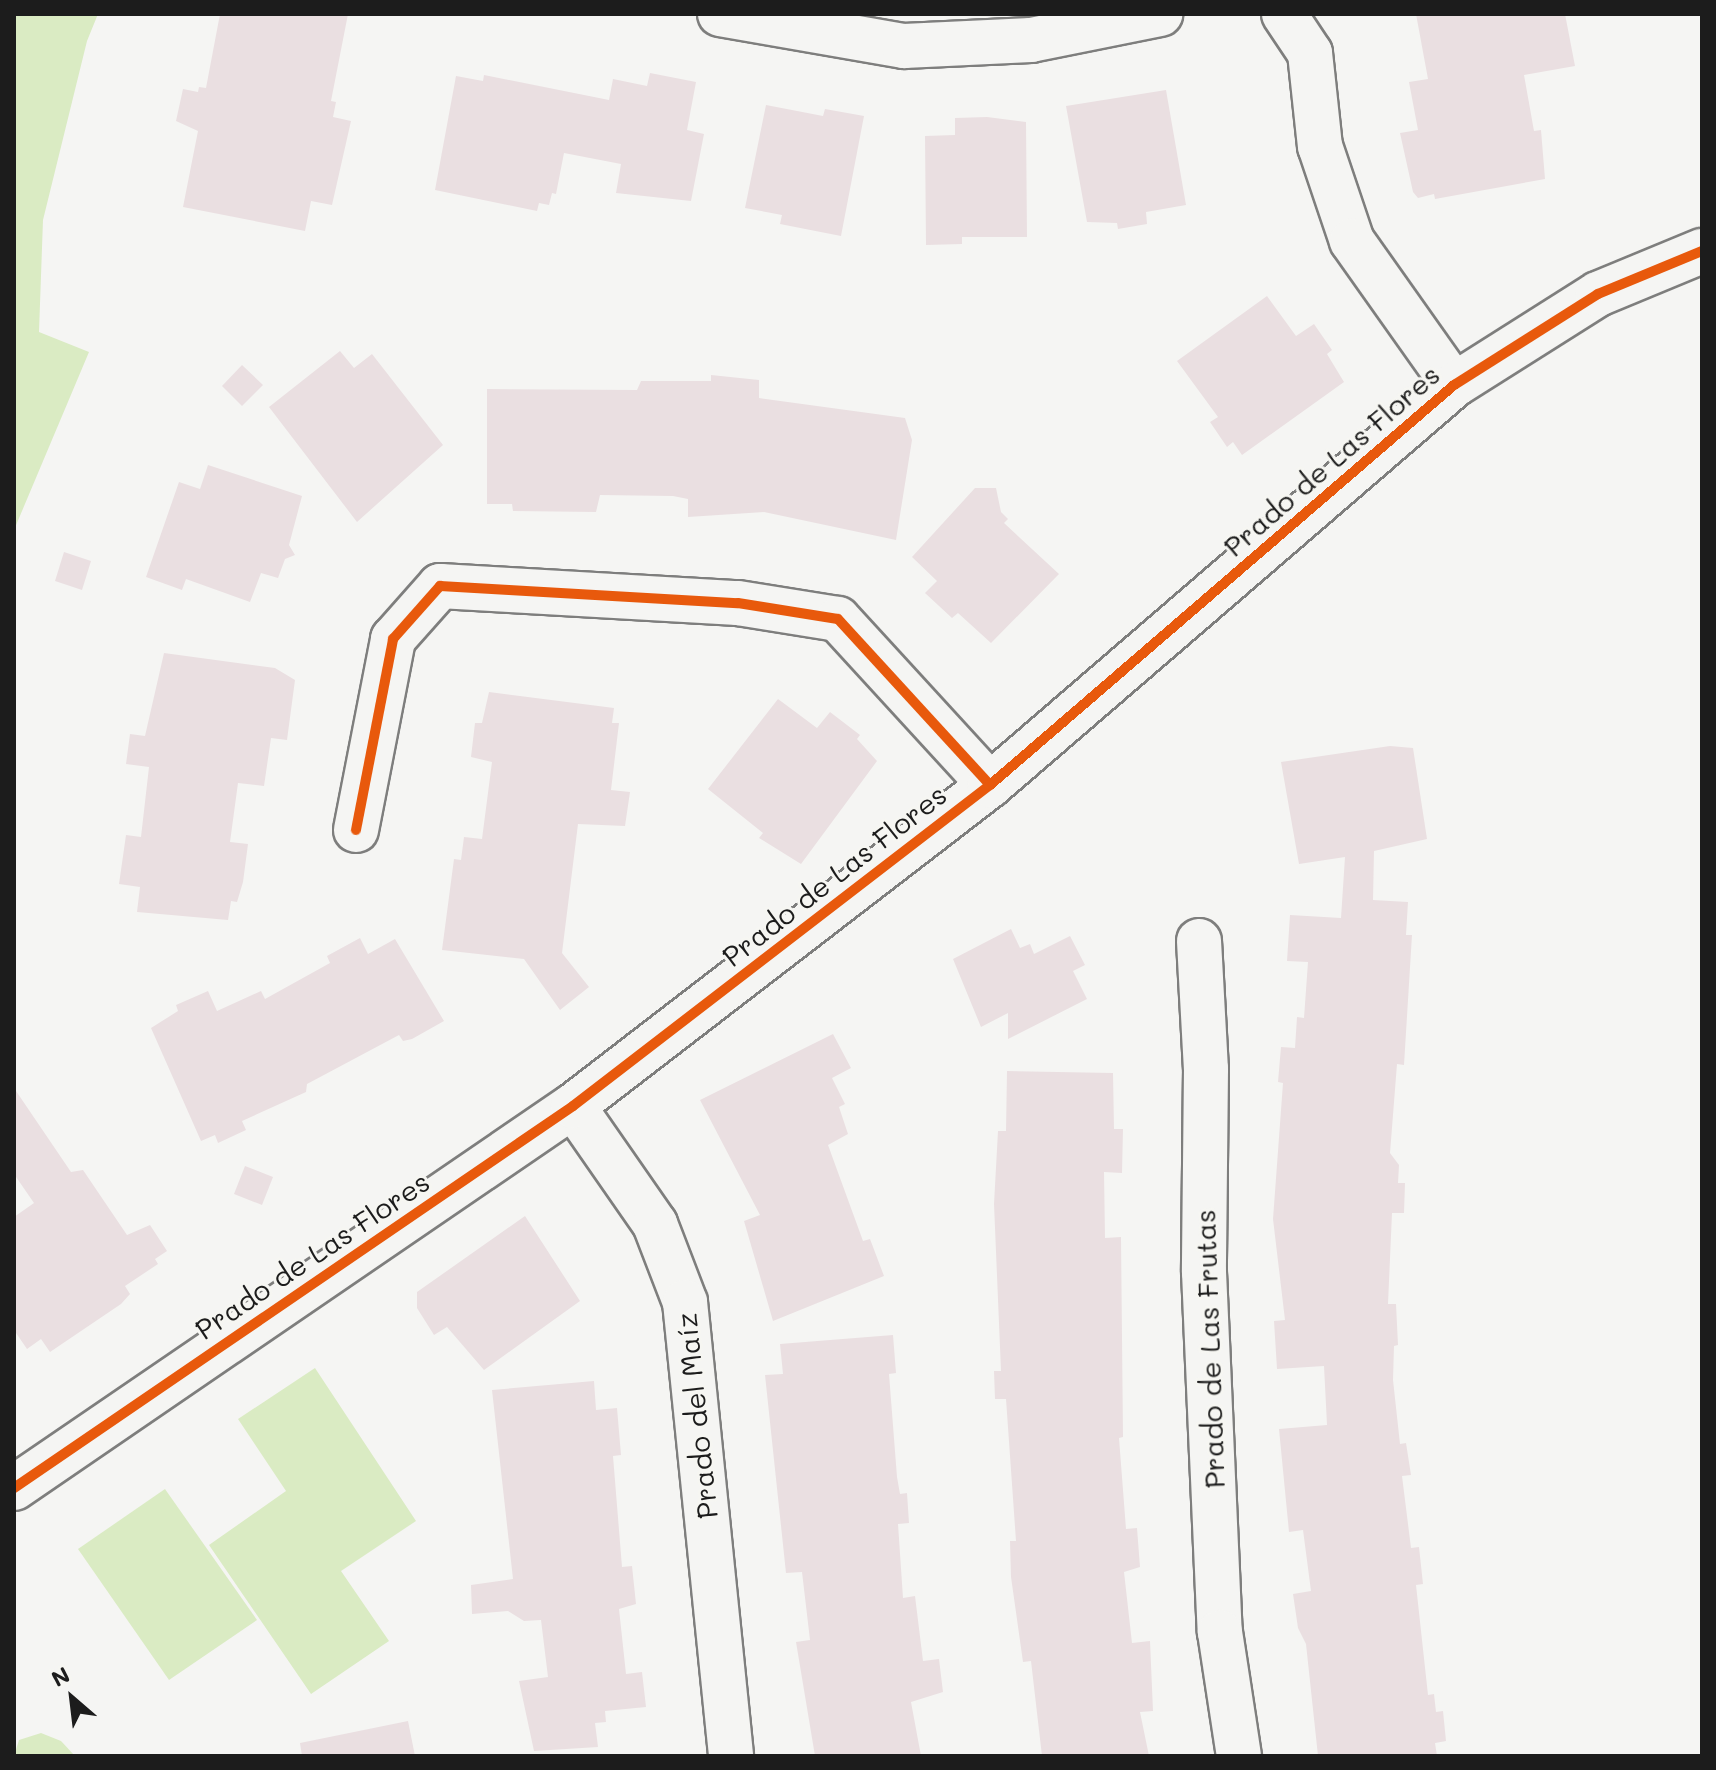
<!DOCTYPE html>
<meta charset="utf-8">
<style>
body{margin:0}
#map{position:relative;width:1716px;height:1770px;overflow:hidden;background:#f5f5f3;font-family:Mali,sans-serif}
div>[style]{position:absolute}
.green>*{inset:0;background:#daebc3}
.building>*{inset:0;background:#eadfe1}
.roads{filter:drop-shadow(2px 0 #7e7e7d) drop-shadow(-2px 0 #7e7e7d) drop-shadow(0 2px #7e7e7d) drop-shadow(0 -2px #7e7e7d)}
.minor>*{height:44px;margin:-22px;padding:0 22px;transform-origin:22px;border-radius:22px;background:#f5f5f3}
.cycleway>*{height:10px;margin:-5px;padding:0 5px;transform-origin:5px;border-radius:5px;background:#e8590c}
span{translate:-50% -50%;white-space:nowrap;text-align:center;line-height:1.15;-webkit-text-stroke:6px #f6f6f2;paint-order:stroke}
.street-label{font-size:28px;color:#1c1c1c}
.frame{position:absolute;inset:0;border:16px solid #1c1c1c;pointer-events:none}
.north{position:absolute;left:32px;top:1658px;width:80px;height:80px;-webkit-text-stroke:6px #f6f6f2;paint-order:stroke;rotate:332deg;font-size:22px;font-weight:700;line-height:32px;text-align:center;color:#1c1c1c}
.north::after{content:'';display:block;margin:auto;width:28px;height:36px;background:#1c1c1c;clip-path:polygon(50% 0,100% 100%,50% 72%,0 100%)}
</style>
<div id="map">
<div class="green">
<div style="clip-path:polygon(14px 14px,98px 14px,87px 41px,43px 220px,39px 332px,89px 352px,14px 530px)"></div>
<div style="clip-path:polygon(315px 1368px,416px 1521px,341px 1571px,389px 1641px,311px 1694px,209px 1545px,286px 1491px,238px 1419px)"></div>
<div style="clip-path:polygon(165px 1489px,257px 1620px,169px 1680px,78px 1549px)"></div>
<div style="clip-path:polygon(41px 1733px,61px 1741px,75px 1756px,14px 1756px,19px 1740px)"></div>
</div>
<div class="building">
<div style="clip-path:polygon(220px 14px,348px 14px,331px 101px,336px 102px,333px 117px,351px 121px,332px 205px,311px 201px,305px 231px,183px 207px,198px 131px,176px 121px,183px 89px,198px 92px,199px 87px,206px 88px)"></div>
<div style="clip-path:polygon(1416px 14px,1565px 14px,1575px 66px,1524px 75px,1534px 131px,1541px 130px,1545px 179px,1435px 199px,1434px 194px,1418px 198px,1413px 192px,1400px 133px,1418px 130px,1409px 82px,1428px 79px)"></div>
<div style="clip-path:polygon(650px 73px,696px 82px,687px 130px,704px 134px,691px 201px,616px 193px,621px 164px,564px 153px,556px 194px,552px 193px,549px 205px,539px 203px,537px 211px,435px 190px,456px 76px,483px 81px,484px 75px,609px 100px,613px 79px,647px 86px)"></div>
<div style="clip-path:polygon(1166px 90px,1186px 205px,1146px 212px,1147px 224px,1118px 229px,1117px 223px,1087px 222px,1066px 106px)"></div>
<div style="clip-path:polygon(766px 105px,823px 116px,825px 109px,864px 116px,841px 236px,780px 224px,782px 215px,745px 208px)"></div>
<div style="clip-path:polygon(987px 117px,1026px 122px,1027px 237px,962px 237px,962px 244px,926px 245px,925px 136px,955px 135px,955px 118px)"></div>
<div style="clip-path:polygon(1267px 296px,1296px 336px,1314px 324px,1332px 350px,1327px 354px,1344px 382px,1242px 455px,1233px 442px,1227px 447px,1210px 422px,1218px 417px,1177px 361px)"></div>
<div style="clip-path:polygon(340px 351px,354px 368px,372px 354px,443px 445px,357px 522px,269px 407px)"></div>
<div style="clip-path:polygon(242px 365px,263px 385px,242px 406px,222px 386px)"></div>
<div style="clip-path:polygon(711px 375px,759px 380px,759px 398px,905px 418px,912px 440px,896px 540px,764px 512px,688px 517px,688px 499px,673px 496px,600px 495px,596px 512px,513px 511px,512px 504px,487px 504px,487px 389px,637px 390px,641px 381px,711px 381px)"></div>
<div style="clip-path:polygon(208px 465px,302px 496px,289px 545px,295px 555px,285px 559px,278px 578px,261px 573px,250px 602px,186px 579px,182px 590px,146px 577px,179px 482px,200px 489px)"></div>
<div style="clip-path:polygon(975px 488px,996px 488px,1001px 512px,1008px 519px,1004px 523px,1059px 574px,991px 643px,958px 613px,952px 618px,925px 593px,937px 581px,912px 557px)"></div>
<div style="clip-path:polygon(64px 552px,91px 561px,82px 590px,55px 581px)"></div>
<div style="clip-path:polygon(164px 653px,275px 668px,295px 680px,287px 740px,271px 738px,264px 786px,238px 783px,230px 842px,248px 844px,243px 882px,237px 902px,231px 901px,228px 920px,137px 912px,140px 887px,119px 884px,126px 835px,141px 837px,149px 767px,126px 764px,130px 734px,145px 736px)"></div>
<div style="clip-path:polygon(489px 692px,614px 708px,612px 723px,619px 723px,611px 790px,630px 792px,625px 826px,578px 824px,562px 953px,589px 987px,560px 1010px,524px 959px,442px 950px,454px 859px,461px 860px,464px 837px,482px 839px,492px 762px,471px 757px,475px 723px,482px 723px)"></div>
<div style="clip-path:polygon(778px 699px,817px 728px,830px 712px,860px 735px,857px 739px,877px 761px,801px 864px,759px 838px,763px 833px,708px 789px)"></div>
<div style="clip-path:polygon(1390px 746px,1413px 748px,1427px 839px,1374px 851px,1373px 900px,1408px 902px,1406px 935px,1412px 935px,1404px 1065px,1397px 1064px,1390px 1153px,1399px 1165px,1398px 1183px,1405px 1183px,1404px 1213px,1392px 1213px,1388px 1304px,1396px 1304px,1398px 1345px,1394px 1346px,1393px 1380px,1400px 1444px,1406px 1443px,1411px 1475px,1402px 1476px,1411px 1548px,1419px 1547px,1423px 1584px,1416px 1585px,1428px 1695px,1434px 1694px,1436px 1712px,1443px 1711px,1446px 1741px,1435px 1743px,1437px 1756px,1318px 1756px,1306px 1644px,1298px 1628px,1293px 1594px,1311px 1591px,1303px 1530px,1289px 1532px,1279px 1429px,1327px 1425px,1324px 1366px,1277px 1369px,1274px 1321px,1285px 1320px,1273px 1219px,1283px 1083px,1278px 1082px,1281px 1047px,1295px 1048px,1297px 1017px,1304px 1018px,1308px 962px,1287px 961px,1290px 915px,1341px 918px,1345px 857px,1299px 864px,1281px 762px)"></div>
<div style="clip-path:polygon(1011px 929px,1020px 948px,1030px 944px,1034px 954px,1070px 936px,1085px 965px,1073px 971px,1087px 999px,1008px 1039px,1008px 1013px,981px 1027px,953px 959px)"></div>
<div style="clip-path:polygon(360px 938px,368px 954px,395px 939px,444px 1021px,412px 1039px,403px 1041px,399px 1035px,307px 1084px,306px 1092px,242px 1121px,246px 1130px,218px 1143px,215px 1135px,201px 1141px,151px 1028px,178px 1011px,176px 1005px,208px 991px,217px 1011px,261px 991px,265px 999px,330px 963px,327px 956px)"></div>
<div style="clip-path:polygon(833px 1034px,851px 1068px,832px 1078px,845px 1104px,839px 1107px,848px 1134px,828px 1145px,863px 1241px,870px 1239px,884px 1276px,773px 1321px,744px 1221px,760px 1215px,700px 1100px)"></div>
<div style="clip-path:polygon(1007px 1071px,1113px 1073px,1114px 1129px,1123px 1129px,1122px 1173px,1104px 1172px,1105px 1238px,1121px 1237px,1123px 1437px,1119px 1438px,1126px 1529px,1137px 1528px,1140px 1567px,1124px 1572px,1132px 1643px,1150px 1641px,1153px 1711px,1140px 1712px,1149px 1756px,1042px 1756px,1031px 1661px,1023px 1662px,1011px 1577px,1010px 1541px,1016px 1541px,1006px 1399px,995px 1399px,994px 1371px,1001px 1371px,994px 1204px,998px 1131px,1006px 1131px)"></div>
<div style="clip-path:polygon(14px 1088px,71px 1172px,83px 1170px,127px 1235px,150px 1225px,167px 1251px,155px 1259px,158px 1264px,125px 1286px,130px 1294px,121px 1304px,50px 1352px,41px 1339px,27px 1349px,14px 1330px,14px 1217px,34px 1203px,14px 1174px)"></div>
<div style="clip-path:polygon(245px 1166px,273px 1177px,262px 1205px,234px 1194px)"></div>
<div style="clip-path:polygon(525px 1216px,580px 1301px,484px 1370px,447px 1327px,434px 1335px,417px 1308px,417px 1292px)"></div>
<div style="clip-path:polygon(893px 1335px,896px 1373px,889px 1374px,897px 1477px,900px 1494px,907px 1493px,909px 1523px,898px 1524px,903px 1598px,915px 1596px,923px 1661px,939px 1659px,943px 1692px,911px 1702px,921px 1756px,815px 1756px,796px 1642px,810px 1640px,802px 1572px,786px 1573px,765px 1375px,783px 1374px,780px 1344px)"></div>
<div style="clip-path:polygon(594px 1381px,596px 1410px,617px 1408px,621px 1455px,613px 1456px,622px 1567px,632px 1566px,636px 1604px,619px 1609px,626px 1674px,642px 1672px,646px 1707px,605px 1711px,606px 1722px,595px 1723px,598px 1747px,534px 1751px,519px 1681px,548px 1677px,541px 1620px,524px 1621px,508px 1611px,472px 1614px,471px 1585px,513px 1579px,492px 1390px)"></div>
<div style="clip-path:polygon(408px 1721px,415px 1756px,302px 1756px,300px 1743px)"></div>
</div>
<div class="roads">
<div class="minor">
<div style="left:720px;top:14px;width:187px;rotate:9.9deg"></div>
<div style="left:904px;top:46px;width:127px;rotate:-2.7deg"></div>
<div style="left:1031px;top:40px;width:132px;rotate:-11.4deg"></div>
<div style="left:1284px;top:14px;width:47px;rotate:56.3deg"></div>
<div style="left:1310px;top:53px;width:94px;rotate:83.9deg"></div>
<div style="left:1320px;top:146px;width:100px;rotate:71.4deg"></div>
<div style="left:1352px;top:241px;width:176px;rotate:54.7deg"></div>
<div style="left:356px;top:830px;width:195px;rotate:-79deg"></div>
<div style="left:393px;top:639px;width:71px;rotate:-48.4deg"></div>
<div style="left:440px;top:586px;width:298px;rotate:3.3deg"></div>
<div style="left:738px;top:603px;width:101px;rotate:9.1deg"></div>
<div style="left:838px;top:619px;width:225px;rotate:47.5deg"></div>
<div style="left:1199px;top:941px;width:128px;rotate:86.9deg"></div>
<div style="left:1206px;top:1069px;width:203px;rotate:90.6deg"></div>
<div style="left:1204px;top:1272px;width:360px;rotate:87.5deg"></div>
<div style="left:1220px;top:1632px;width:125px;rotate:81.3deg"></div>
<div style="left:573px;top:1106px;width:144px;rotate:55.2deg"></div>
<div style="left:655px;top:1224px;width:84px;rotate:69deg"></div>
<div style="left:685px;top:1302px;width:456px;rotate:84.2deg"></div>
<div style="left:14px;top:1488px;width:677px;rotate:-34.35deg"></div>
<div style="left:573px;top:1106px;width:526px;rotate:-37.59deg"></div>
<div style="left:990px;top:785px;width:613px;rotate:-40.76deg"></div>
<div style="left:1454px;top:385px;width:170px;rotate:-32.3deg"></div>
<div style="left:1598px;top:294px;width:113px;rotate:-22.5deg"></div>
</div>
</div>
<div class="cycleway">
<div style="left:356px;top:830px;width:195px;rotate:-79deg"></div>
<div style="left:393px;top:639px;width:71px;rotate:-48.4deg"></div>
<div style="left:440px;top:586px;width:298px;rotate:3.3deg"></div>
<div style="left:738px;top:603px;width:101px;rotate:9.1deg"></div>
<div style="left:838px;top:619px;width:225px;rotate:47.5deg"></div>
<div style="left:14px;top:1488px;width:677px;rotate:-34.35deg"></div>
<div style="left:573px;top:1106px;width:526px;rotate:-37.59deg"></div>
<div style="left:990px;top:785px;width:613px;rotate:-40.76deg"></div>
<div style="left:1454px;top:385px;width:170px;rotate:-32.3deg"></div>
<div style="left:1598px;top:294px;width:113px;rotate:-22.5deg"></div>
</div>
<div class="street-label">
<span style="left:1331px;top:460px;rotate:-41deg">Prado de Las Flores</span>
<span style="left:834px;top:875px;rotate:-38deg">Prado de Las Flores</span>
<span style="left:312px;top:1255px;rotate:-34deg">Prado de Las Flores</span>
<span style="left:1209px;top:1349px;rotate:-92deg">Prado de Las Frutas</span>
<span style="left:696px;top:1416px;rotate:-96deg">Prado del Maíz</span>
</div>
<div class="frame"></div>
<div class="north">N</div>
</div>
